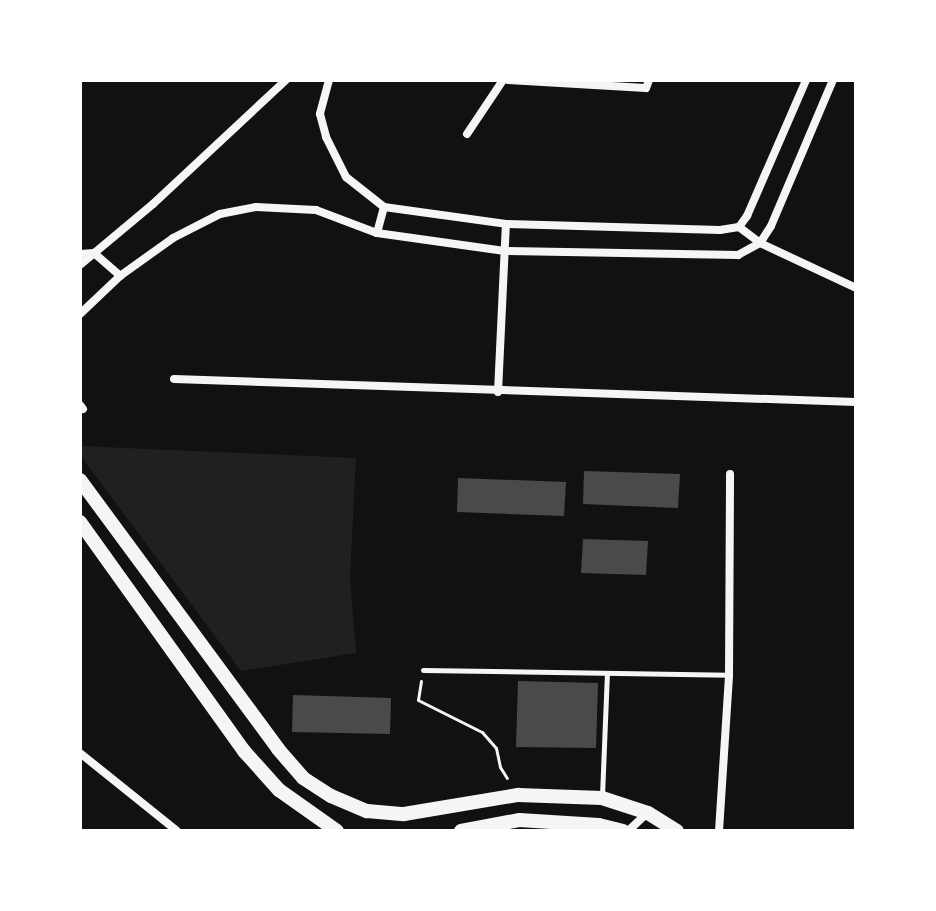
<!DOCTYPE html>
<style>
body{margin:0}
#map{position:relative;width:936px;height:911px;overflow:hidden;background:#111;font-family:Signika,sans-serif}
div>[style]{position:absolute}
.green>*{inset:0;background:#202020}
.building>*{inset:0;background:#4a4a4a}
.path>*{height:3px;margin:-1.5px;padding:0 1.5px;transform-origin:1.5px;border-radius:1.5px;background:#f5f5f5}
.service>*{height:5px;margin:-2.5px;padding:0 2.5px;transform-origin:2.5px;border-radius:2.5px;background:#f5f5f5}
.minor>*{height:8px;margin:-4px;padding:0 4px;transform-origin:4px;border-radius:4px;background:#f5f5f5}
.tertiary>*{height:14px;margin:-7px;padding:0 7px;transform-origin:7px;border-radius:7px;background:#f5f5f5}
span{translate:-50% -50%;white-space:nowrap;text-align:center;line-height:1.15;-webkit-text-stroke:6px #fff;paint-order:stroke}
.frame{position:absolute;inset:0;border:82px solid #fff;pointer-events:none}
</style>
<div id="map">
<div class="green">
<div style="clip-path:polygon(80px 446px,356px 458px,350px 578px,356px 653px,241px 671px,80px 455px)"></div>
</div>
<div class="building">
<div style="clip-path:polygon(584px 471px,680px 474px,678px 508px,583px 504px)"></div>
<div style="clip-path:polygon(458px 478px,566px 482px,564px 516px,457px 512px)"></div>
<div style="clip-path:polygon(583px 539px,648px 541px,646px 575px,581px 573px)"></div>
<div style="clip-path:polygon(518px 681px,598px 683px,596px 748px,516px 747px)"></div>
<div style="clip-path:polygon(293px 695px,391px 698px,390px 734px,292px 732px)"></div>
</div>
<div class="path">
<div style="left:421px;top:681px;width:19px;rotate:99deg"></div>
<div style="left:418px;top:700px;width:72px;rotate:26.6deg"></div>
<div style="left:482px;top:732px;width:21px;rotate:49deg"></div>
<div style="left:496px;top:748px;width:19px;rotate:78deg"></div>
<div style="left:500px;top:767px;width:13px;rotate:58deg"></div>
</div>
<div class="service">
<div style="left:423px;top:670px;width:305px;rotate:0.9deg"></div>
<div style="left:602px;top:796px;width:123px;rotate:-87.7deg"></div>
</div>
<div class="minor">
<div style="left:329px;top:80px;width:35px;rotate:105deg"></div>
<div style="left:320px;top:114px;width:24px;rotate:75deg"></div>
<div style="left:326px;top:137px;width:45px;rotate:63.4deg"></div>
<div style="left:346px;top:177px;width:48px;rotate:38.3deg"></div>
<div style="left:384px;top:207px;width:123px;rotate:7.9deg"></div>
<div style="left:506px;top:224px;width:214px;rotate:1.6deg"></div>
<div style="left:720px;top:230px;width:19px;rotate:-9deg"></div>
<div style="left:739px;top:227px;width:14px;rotate:-54deg"></div>
<div style="left:747px;top:216px;width:148px;rotate:-66.5deg"></div>
<div style="left:508px;top:80px;width:138px;rotate:3.3deg"></div>
<div style="left:646px;top:88px;width:9px;rotate:-69deg"></div>
<div style="left:467px;top:134px;width:65px;rotate:-56.3deg"></div>
<div style="left:739px;top:227px;width:26px;rotate:37deg"></div>
<div style="left:760px;top:243px;width:106px;rotate:25.1deg"></div>
<div style="left:377px;top:233px;width:27px;rotate:-75deg"></div>
<div style="left:80px;top:254px;width:14px;rotate:-4deg"></div>
<div style="left:94px;top:253px;width:35px;rotate:41deg"></div>
<div style="left:80px;top:265px;width:95px;rotate:-39.9deg"></div>
<div style="left:153px;top:204px;width:182px;rotate:-43deg"></div>
<div style="left:80px;top:314px;width:55px;rotate:-43.5deg"></div>
<div style="left:120px;top:276px;width:65px;rotate:-35.6deg"></div>
<div style="left:173px;top:238px;width:53px;rotate:-27.1deg"></div>
<div style="left:220px;top:214px;width:37px;rotate:-11deg"></div>
<div style="left:256px;top:207px;width:60px;rotate:2.9deg"></div>
<div style="left:316px;top:210px;width:65px;rotate:20.7deg"></div>
<div style="left:377px;top:233px;width:129px;rotate:8deg"></div>
<div style="left:505px;top:251px;width:233px;rotate:1deg"></div>
<div style="left:738px;top:255px;width:25px;rotate:-29deg"></div>
<div style="left:760px;top:243px;width:20px;rotate:-57deg"></div>
<div style="left:771px;top:226px;width:159px;rotate:-67deg"></div>
<div style="left:174px;top:379px;width:682px;rotate:1.93deg"></div>
<div style="left:498px;top:392px;width:168px;rotate:-87.3deg"></div>
<div style="left:80px;top:405px;width:5px;rotate:53deg"></div>
<div style="left:80px;top:753px;width:124px;rotate:38.8deg"></div>
<div style="left:628px;top:831px;width:26px;rotate:-43deg"></div>
<div style="left:719px;top:831px;width:156px;rotate:-86.3deg"></div>
<div style="left:729px;top:675px;width:201px;rotate:-89.7deg"></div>
</div>
<div class="tertiary">
<div style="left:80px;top:480px;width:334px;rotate:53.6deg"></div>
<div style="left:278px;top:749px;width:38px;rotate:49deg"></div>
<div style="left:303px;top:778px;width:33px;rotate:33deg"></div>
<div style="left:331px;top:796px;width:39px;rotate:23deg"></div>
<div style="left:367px;top:811px;width:37px;rotate:5deg"></div>
<div style="left:404px;top:814px;width:116px;rotate:-9.5deg"></div>
<div style="left:518px;top:795px;width:84px;rotate:2deg"></div>
<div style="left:602px;top:798px;width:48px;rotate:18.1deg"></div>
<div style="left:648px;top:813px;width:34px;rotate:32deg"></div>
<div style="left:80px;top:522px;width:282px;rotate:54.4deg"></div>
<div style="left:244px;top:751px;width:52px;rotate:48.1deg"></div>
<div style="left:279px;top:790px;width:71px;rotate:35.3deg"></div>
<div style="left:461px;top:831px;width:59px;rotate:-10.7deg"></div>
<div style="left:519px;top:820px;width:80px;rotate:3.6deg"></div>
<div style="left:599px;top:825px;width:25px;rotate:14deg"></div>
</div>
<div class="frame"></div>
</div>
